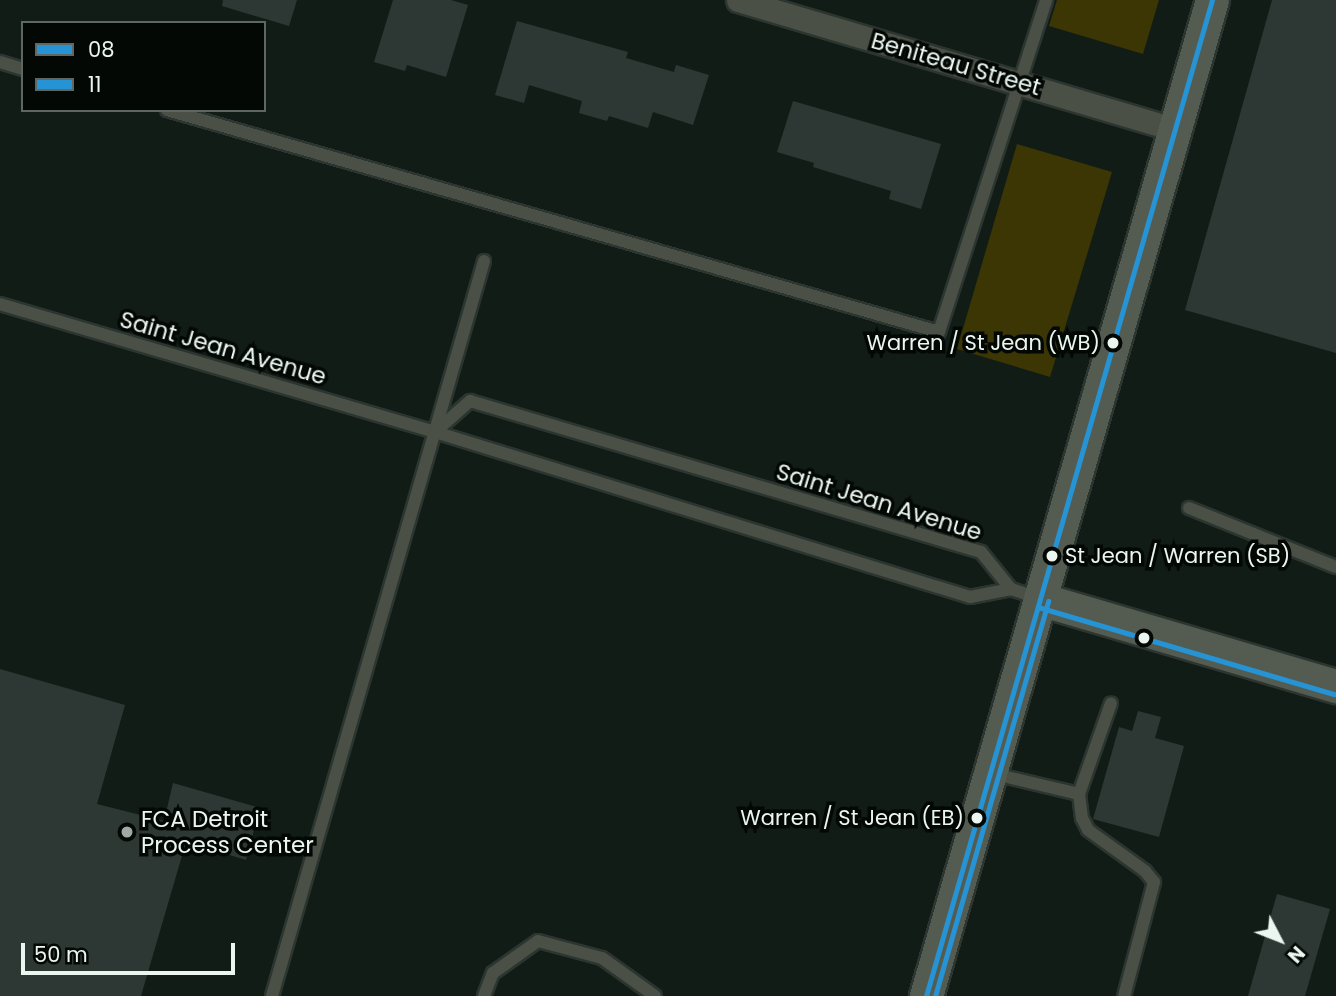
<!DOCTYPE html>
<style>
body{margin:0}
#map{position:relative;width:1336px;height:996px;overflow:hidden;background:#111c16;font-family:Poppins,sans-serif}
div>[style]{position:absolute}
.green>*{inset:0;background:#3b3604}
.building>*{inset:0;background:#2d3834}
.roads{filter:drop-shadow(2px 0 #2c3530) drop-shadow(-2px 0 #2c3530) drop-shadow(0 2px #2c3530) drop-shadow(0 -2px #2c3530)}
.lane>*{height:12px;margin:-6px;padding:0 6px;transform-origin:6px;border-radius:6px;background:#4a5046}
.street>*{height:23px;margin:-11.5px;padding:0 11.5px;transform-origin:11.5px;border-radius:11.5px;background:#4a5046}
.secondary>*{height:33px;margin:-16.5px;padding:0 16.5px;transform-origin:16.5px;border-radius:16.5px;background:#545b51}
.bus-1>*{height:5px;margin:-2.5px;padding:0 2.5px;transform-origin:2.5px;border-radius:2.5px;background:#2693d4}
.bus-2>*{height:5px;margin:-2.5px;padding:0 2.5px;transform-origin:2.5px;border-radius:2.5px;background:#2693d4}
.dots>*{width:19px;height:19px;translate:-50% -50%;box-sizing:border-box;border:4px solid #030805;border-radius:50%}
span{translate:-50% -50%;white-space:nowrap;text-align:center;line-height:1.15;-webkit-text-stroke:7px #030805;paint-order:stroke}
.bus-label{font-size:21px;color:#eaf6ef}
.right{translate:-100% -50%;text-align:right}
.left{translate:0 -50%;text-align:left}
.street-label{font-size:23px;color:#eaf6ef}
.poi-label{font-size:23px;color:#eaf6ef}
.legend{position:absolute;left:21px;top:21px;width:245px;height:91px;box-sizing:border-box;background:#030805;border:2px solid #5f6763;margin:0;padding:9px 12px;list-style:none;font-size:21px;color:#eaf6ef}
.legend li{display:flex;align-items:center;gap:14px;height:35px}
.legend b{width:35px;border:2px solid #5f6763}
.north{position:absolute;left:1245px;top:905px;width:70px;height:70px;-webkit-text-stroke:5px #030805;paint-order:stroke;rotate:132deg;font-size:19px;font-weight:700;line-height:28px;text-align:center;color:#eaf6ef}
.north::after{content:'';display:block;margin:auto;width:24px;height:32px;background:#eaf6ef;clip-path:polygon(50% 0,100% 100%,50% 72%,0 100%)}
.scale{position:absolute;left:21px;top:943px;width:214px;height:32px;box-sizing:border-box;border:4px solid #eaf6ef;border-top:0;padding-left:9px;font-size:21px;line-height:24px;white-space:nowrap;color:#eaf6ef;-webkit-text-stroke:5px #030805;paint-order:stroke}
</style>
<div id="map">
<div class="green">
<div style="clip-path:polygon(1057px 0,1159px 0,1143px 54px,1049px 26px)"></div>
<div style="clip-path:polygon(1017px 144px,1112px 172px,1050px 377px,957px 349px)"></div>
</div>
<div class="building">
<div style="clip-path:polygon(223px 0,297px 0,289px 26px,222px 6px)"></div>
<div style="clip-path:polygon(393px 0,451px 0,468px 5px,446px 77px,407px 65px,405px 71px,374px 62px)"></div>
<div style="clip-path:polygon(1272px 0,1336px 0,1336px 353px,1185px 310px)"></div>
<div style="clip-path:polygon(517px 21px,628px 52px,626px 58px,674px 72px,676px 65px,709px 75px,693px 125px,653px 112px,648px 128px,609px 116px,607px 121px,579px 113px,582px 101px,529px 85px,524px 103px,495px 95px)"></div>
<div style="clip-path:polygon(793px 101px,941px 144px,921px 209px,889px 199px,891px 191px,813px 167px,814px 163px,777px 152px)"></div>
<div style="clip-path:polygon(0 669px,125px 705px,97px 804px,164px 821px,173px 783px,260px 808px,246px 860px,186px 842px,141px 996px,0 996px)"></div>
<div style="clip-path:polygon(1138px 711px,1161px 717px,1155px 738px,1184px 746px,1159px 837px,1093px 819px,1119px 727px,1132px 731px)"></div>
<div style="clip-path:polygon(1277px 894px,1330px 909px,1305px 996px,1248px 996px)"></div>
</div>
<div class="roads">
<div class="lane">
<div style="left:0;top:62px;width:24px;rotate:17deg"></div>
<div style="left:167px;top:110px;width:803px;rotate:16.04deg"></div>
<div style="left:939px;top:332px;width:349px;rotate:-72.1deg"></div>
<div style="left:0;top:304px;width:453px;rotate:16.4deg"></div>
<div style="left:435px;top:432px;width:560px;rotate:17.14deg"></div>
<div style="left:970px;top:597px;width:42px;rotate:-11deg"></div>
<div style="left:1011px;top:589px;width:29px;rotate:18deg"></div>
<div style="left:435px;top:432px;width:47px;rotate:-41.5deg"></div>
<div style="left:470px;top:401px;width:533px;rotate:16.46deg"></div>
<div style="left:981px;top:552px;width:48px;rotate:51deg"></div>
<div style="left:1189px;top:508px;width:158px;rotate:21.9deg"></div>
<div style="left:990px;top:773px;width:91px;rotate:13.3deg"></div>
<div style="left:1079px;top:794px;width:96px;rotate:-70.6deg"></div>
<div style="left:1079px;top:794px;width:24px;rotate:83deg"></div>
<div style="left:1082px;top:818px;width:13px;rotate:63deg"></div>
<div style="left:1088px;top:830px;width:70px;rotate:35.7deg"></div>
<div style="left:1145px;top:871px;width:14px;rotate:51deg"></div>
<div style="left:1154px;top:882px;width:118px;rotate:104.7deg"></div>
<div style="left:272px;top:996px;width:765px;rotate:-73.91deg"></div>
<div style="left:484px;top:996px;width:25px;rotate:-69deg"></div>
<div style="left:493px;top:973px;width:55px;rotate:-35.4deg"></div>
<div style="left:538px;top:941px;width:66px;rotate:14.9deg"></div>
<div style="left:602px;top:958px;width:65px;rotate:35.6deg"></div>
</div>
<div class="street">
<div style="left:738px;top:0;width:455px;rotate:16.5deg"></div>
</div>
<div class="secondary">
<div style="left:1040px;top:599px;width:309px;rotate:16.4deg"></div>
<div style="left:926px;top:996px;width:1036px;rotate:-73.98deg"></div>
</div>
</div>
<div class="bus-1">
<div style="left:926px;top:996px;width:1036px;rotate:-73.98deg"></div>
</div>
<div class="bus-2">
<div style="left:1038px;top:607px;width:309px;rotate:16.4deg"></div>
<div style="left:935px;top:996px;width:411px;rotate:-74deg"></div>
</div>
<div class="dots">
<div style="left:1113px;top:343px;background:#eaf6ef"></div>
<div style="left:1052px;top:556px;background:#eaf6ef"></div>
<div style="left:1144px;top:638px;background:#eaf6ef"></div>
<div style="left:977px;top:818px;background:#eaf6ef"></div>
<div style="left:127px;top:832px;background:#9eaaa3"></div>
</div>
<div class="bus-label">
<span class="right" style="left:1100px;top:343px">Warren / St Jean (WB)</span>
<span class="left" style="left:1065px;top:556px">St Jean / Warren (SB)</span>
<span class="right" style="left:964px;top:818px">Warren / St Jean (EB)</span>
</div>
<div class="street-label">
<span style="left:956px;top:64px;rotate:16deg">Beniteau Street</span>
<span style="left:223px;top:348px;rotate:16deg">Saint Jean Avenue</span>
<span style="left:879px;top:502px;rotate:17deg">Saint Jean Avenue</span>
</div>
<div class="poi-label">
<span class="left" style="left:141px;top:832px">FCA Detroit<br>Process Center</span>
</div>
<ul class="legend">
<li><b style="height:9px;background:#2693d4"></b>08</li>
<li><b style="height:9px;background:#2693d4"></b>11</li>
</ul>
<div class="north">N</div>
<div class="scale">50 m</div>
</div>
